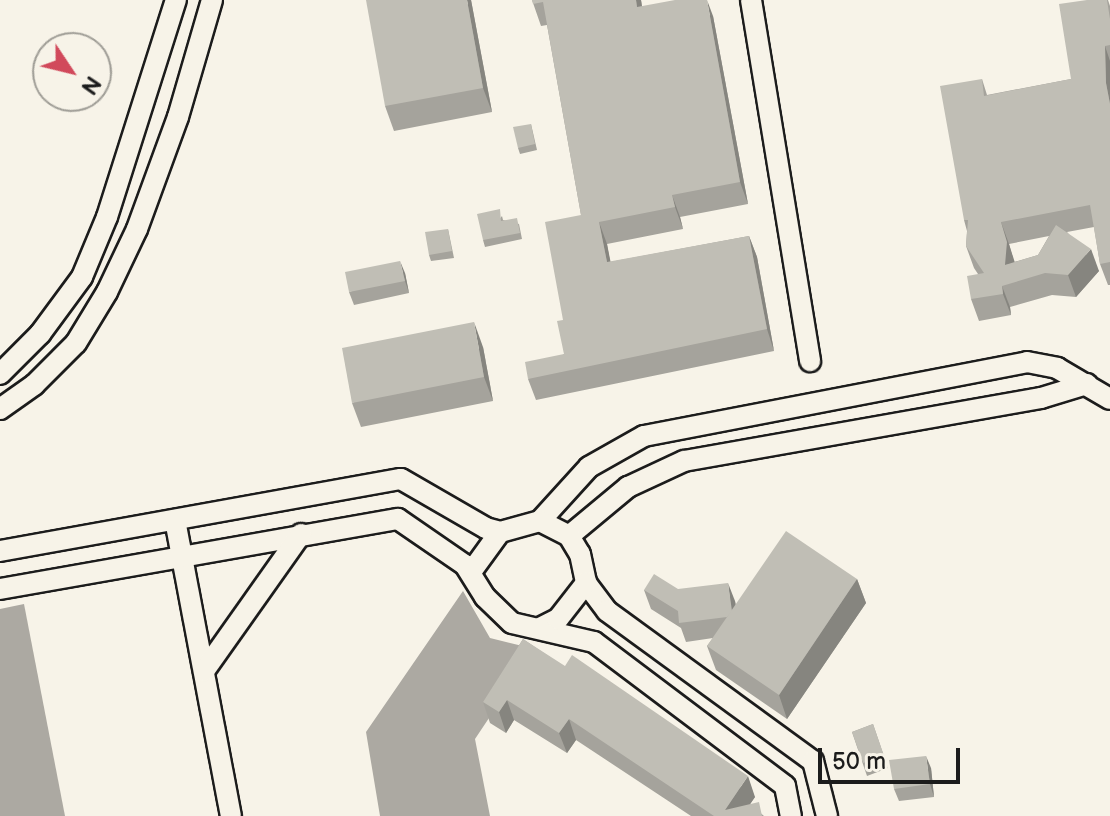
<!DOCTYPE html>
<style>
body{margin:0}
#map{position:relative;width:1110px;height:816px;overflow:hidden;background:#f7f3e8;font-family:"Balsamiq Sans",sans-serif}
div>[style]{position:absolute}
.water>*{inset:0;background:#aca9a2}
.roads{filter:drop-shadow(2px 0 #1c1c1c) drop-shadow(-2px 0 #1c1c1c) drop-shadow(0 2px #1c1c1c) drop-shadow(0 -2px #1c1c1c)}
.minor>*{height:20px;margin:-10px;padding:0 10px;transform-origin:10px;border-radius:10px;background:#f7f3e8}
.wall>*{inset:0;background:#a5a39c}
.shaded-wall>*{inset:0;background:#86857f}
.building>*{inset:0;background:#c0beb5}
span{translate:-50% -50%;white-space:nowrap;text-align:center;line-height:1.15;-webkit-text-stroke:8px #f7f3e8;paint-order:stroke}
.north{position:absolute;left:32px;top:32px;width:80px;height:80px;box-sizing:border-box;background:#f7f3e8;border:2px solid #9f9d96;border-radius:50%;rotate:125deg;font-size:22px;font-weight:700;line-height:32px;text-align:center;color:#1c1c1c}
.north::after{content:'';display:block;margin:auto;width:28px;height:36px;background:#d1495b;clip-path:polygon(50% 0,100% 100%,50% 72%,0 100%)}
.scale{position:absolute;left:818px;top:748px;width:142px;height:36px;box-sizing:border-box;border:4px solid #1c1c1c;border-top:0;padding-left:10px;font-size:24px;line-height:28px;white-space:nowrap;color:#1c1c1c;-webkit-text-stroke:6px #f7f3e8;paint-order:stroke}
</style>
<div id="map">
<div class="water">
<div style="clip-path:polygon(463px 591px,490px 638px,535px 649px,475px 739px,490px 816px,380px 816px,366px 732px)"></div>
<div style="clip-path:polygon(24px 604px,65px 816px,0 816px,0 609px)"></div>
</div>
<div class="roads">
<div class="minor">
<div style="left:751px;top:0;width:366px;rotate:80.7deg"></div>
<div style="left:0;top:374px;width:57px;rotate:-45deg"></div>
<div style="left:40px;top:334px;width:71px;rotate:-53.6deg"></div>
<div style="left:82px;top:277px;width:65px;rotate:-67.4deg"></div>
<div style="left:107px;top:217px;width:228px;rotate:-72.4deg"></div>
<div style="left:0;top:409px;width:42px;rotate:-35.2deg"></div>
<div style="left:34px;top:385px;width:59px;rotate:-45deg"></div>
<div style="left:76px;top:343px;width:60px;rotate:-58.7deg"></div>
<div style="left:107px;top:292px;width:70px;rotate:-64.5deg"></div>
<div style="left:137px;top:229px;width:119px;rotate:-69.9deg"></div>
<div style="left:178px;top:117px;width:122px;rotate:-73.8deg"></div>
<div style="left:175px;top:520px;width:301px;rotate:79.3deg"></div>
<div style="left:540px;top:521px;width:73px;rotate:-47.8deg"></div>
<div style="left:589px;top:467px;width:63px;rotate:-29.4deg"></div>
<div style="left:644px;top:436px;width:390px;rotate:-10.9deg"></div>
<div style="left:1027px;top:362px;width:31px;rotate:11deg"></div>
<div style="left:1057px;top:368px;width:61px;rotate:30.3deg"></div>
<div style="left:569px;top:536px;width:77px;rotate:-39.7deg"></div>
<div style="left:628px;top:487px;width:62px;rotate:-24.9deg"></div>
<div style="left:684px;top:461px;width:363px;rotate:-10deg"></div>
<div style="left:1041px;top:398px;width:48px;rotate:-16.9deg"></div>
<div style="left:0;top:551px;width:407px;rotate:-10.2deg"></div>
<div style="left:401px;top:479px;width:98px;rotate:30deg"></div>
<div style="left:486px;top:528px;width:15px;rotate:16deg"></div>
<div style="left:500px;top:532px;width:41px;rotate:-15.4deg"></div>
<div style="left:540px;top:521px;width:33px;rotate:27deg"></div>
<div style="left:569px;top:536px;width:21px;rotate:59deg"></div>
<div style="left:580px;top:554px;width:30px;rotate:78deg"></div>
<div style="left:586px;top:583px;width:35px;rotate:53deg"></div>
<div style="left:607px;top:611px;width:255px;rotate:36.1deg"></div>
<div style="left:813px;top:761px;width:57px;rotate:75.7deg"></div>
<div style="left:471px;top:572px;width:49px;rotate:-54.1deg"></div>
<div style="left:0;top:589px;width:404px;rotate:-10deg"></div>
<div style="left:398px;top:519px;width:81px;rotate:34.5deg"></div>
<div style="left:465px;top:565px;width:38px;rotate:58deg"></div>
<div style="left:485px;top:597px;width:37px;rotate:44deg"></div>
<div style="left:512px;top:623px;width:84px;rotate:13deg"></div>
<div style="left:594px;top:642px;width:239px;rotate:37deg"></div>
<div style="left:785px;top:786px;width:31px;rotate:79deg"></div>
<div style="left:540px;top:628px;width:20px;rotate:-27deg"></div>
<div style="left:558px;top:619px;width:46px;rotate:-52.1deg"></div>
<div style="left:204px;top:671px;width:168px;rotate:-54.7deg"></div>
</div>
</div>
<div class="wall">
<div style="clip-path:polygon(471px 0,492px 112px,394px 131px,385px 106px)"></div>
<div style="clip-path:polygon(532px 0,641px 0,642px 6px,713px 16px,748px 204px,680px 217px,683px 229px,607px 244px,610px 262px,749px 236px,757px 257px,774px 351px,536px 400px,528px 379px,564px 354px,563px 320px,581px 215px,547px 25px,541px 26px)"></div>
<div style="clip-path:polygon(evenodd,1087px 0,1108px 0,1110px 6px,1110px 285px,1108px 285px,1100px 264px,1094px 227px,1067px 232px,1099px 271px,1076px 297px,1052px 295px,1010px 307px,1011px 315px,979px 321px,971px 299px,978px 274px,974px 268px,966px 246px,967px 231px,964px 220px,982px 79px,987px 95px,1071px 79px,1087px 0,1049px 236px,1038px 255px,1014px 262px,1009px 244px,1049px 236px)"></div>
<div style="clip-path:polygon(531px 124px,537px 150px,520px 154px,518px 148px)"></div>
<div style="clip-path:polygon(502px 216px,503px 220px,519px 224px,522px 239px,485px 247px,483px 240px)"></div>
<div style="clip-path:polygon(448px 229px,454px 258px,431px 261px,429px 255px)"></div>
<div style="clip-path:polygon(405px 273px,409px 293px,354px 305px,349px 292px)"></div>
<div style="clip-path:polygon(483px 347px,493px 401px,361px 427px,352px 403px)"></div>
<div style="clip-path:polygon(857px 579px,866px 603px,787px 719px,716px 670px,707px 646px,713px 638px,686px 642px,681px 628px,651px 609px,644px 590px,678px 589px,735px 601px,736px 605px)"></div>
<div style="clip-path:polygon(523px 639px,755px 797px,750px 804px,764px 816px,691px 816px,576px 740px,567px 753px,514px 720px,506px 733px,490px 723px,483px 702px)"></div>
<div style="clip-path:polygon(873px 724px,888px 768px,867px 776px,852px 732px)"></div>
<div style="clip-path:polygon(931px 768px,934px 797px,899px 801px,894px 789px)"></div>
</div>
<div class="shaded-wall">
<div style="clip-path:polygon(467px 0,471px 0,492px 112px,483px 88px)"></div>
<div style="clip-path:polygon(636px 0,641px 0,645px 28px,637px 7px)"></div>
<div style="clip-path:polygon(707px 0,713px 16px,748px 204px,740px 182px)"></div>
<div style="clip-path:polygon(1105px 46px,1110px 61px,1110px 104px,1106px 83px)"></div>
<div style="clip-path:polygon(672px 195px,680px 217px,683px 229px,675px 207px)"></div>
<div style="clip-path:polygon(599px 222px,607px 244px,615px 284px,607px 262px)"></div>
<div style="clip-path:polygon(1001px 222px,1009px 244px,1015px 263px,1005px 265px)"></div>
<div style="clip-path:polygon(749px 236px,757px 257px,774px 351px,767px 329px)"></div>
<div style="clip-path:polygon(1091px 249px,1099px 271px,1076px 297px,1068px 275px)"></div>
<div style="clip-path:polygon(400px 261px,405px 273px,409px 293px,405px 281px)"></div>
<div style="clip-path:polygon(1002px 286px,1010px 307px,1011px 315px,1003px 294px)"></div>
<div style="clip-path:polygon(474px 322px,483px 347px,493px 401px,484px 377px)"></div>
<div style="clip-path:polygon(857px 579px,866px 603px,787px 719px,779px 695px)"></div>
<div style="clip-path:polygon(728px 583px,735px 601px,739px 635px,732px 617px)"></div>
<div style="clip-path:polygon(507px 700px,514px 720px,506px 733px,499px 712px)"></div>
<div style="clip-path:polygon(569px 719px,576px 740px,567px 753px,559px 733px)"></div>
<div style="clip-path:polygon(926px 756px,931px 768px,934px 797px,930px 784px)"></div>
<div style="clip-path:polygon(748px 776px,755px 797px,742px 816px,725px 810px)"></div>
</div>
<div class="building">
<div style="clip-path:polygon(366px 0,467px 0,483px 88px,385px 106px)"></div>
<div style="clip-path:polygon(532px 0,636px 0,637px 7px,675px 0,707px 0,740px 182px,672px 195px,675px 207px,599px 222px,607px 262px,749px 236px,767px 329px,528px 379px,525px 362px,564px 354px,557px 321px,563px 320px,545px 222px,581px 215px,543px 2px,533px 4px)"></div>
<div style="clip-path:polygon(1087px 0,1107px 0,1110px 19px,1110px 45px,1105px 46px,1106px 83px,1110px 104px,1110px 262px,1100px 264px,1090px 205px,1001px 222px,1007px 242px,1005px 265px,1038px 255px,1056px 225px,1091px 249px,1068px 275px,1045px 273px,1002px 286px,1003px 294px,971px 299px,967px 276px,984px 273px,966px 246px,968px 220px,964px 220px,940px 86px,982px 79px,984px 96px,1071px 79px,1059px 4px)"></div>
<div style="clip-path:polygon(531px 124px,535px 144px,518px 148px,513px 127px)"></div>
<div style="clip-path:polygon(500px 209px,501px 221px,517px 218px,520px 233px,483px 240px,477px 214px)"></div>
<div style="clip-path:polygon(448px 229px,452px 251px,429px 255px,425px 232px)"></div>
<div style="clip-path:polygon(400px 261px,405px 281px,349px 292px,345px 272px)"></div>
<div style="clip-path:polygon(474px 322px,484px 377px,352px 403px,342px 348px)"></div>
<div style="clip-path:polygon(786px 531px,857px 579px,779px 695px,707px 646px)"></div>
<div style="clip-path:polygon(654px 574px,678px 589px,728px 583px,732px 611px,727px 617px,679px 623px,678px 611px,644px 590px)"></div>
<div style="clip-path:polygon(523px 639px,565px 666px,572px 655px,748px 776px,725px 810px,759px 802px,762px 816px,714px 816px,569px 719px,559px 733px,507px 700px,499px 712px,483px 702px)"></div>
<div style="clip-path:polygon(873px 724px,884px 756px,863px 763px,852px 732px)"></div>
<div style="clip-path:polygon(926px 756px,930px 784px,894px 789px,889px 760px)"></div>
</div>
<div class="north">N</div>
<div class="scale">50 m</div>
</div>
